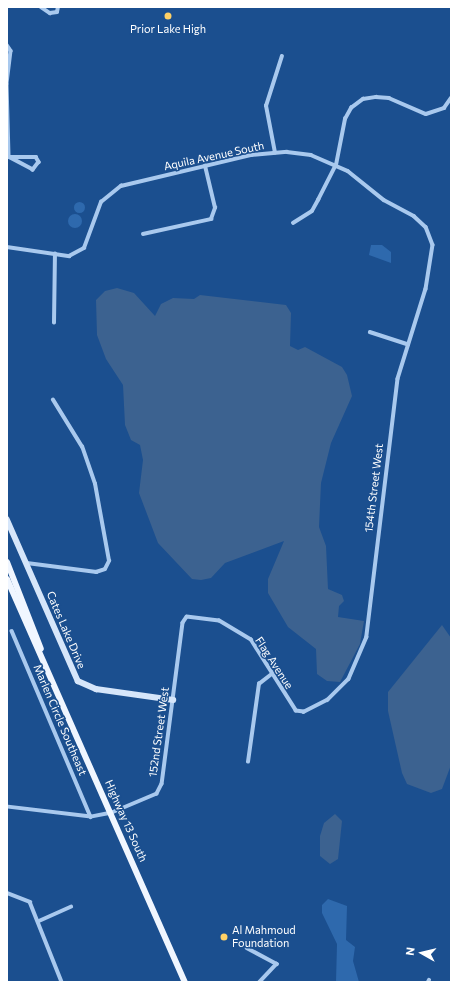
<!DOCTYPE html>
<style>
body{margin:0}
#map{position:relative;width:458px;height:989px;overflow:hidden;background:#1b4f8f;font-family:Commissioner,sans-serif}
div>[style]{position:absolute}
.green>*{inset:0;background:#2e69ad}
.round{border-radius:50%}
.water>*{inset:0;background:#3c6290}
.street>*{height:3.5px;margin:-1.75px;padding:0 1.75px;transform-origin:1.75px;border-radius:1.75px;background:#a9c9ee}
.secondary>*{height:5.5px;margin:-2.75px;padding:0 2.75px;transform-origin:2.75px;border-radius:2.75px;background:#d6e6fa}
.primary>*{height:6px;margin:-3px;padding:0 3px;transform-origin:3px;border-radius:3px;background:#f0f6ff}
.dots>*{width:11px;height:11px;translate:-50% -50%;box-sizing:border-box;border:2px solid #1b4f8f;border-radius:50%}
span{translate:-50% -50%;white-space:nowrap;text-align:center;line-height:1.15;-webkit-text-stroke:3px #1b4f8f;paint-order:stroke}
.poi-label{font-size:11px;color:#fff}
.left{translate:0 -50%;text-align:left}
.street-label{font-size:11px;color:#fff}
.frame{position:absolute;inset:0;border:8px solid #fff;pointer-events:none}
.north{position:absolute;left:402px;top:933px;width:40px;height:40px;-webkit-text-stroke:3px #1b4f8f;paint-order:stroke;rotate:278deg;font-size:11px;font-weight:700;line-height:16px;text-align:center;color:#fff}
.north::after{content:'';display:block;margin:auto;width:14px;height:18px;background:#fff;clip-path:polygon(50% 0,100% 100%,50% 72%,0 100%)}
</style>
<div id="map">
<div class="green">
<div class="round" style="left:73.5px;top:201.5px;width:11px;height:11px"></div>
<div class="round" style="left:68px;top:214px;width:14px;height:14px"></div>
<div style="clip-path:polygon(371px 245px,382px 245px,391px 252px,391px 263px,369px 255px)"></div>
<div style="clip-path:polygon(328px 899px,347px 906px,346px 940px,355px 947px,353px 961px,359px 982px,336px 982px,337px 944px,322px 913px,322px 905px)"></div>
</div>
<div class="water">
<div style="clip-path:polygon(117px 288px,134px 293px,155px 316px,161px 304px,173px 298px,194px 299px,200px 295px,286px 305px,291px 313px,290px 346px,298px 350px,305px 347px,342px 367px,347px 375px,352px 396px,331px 443px,321px 483px,319px 527px,326px 546px,328px 589px,342px 595px,344px 601px,339px 606px,338px 617px,364px 621px,360px 644px,340px 682px,327px 681px,317px 674px,316px 649px,288px 627px,268px 593px,268px 579px,284px 541px,225px 563px,211px 578px,201px 580px,192px 579px,158px 543px,139px 493px,143px 460px,140px 445px,131px 440px,125px 425px,123px 385px,106px 359px,97px 335px,96px 300px,105px 291px)"></div>
<div style="clip-path:polygon(442px 625px,451px 638px,451px 765px,442px 789px,431px 793px,407px 784px,402px 773px,388px 711px,388px 692px)"></div>
<div style="clip-path:polygon(335px 814px,342px 821px,338px 859px,330px 864px,320px 856px,320px 836px,324px 823px)"></div>
</div>
<div class="street">
<div style="left:41px;top:7px;width:11px;rotate:34deg"></div>
<div style="left:50px;top:13px;width:7px;rotate:-8deg"></div>
<div style="left:57px;top:12px;width:5px;rotate:-79deg"></div>
<div style="left:7px;top:45px;width:7px;rotate:56deg"></div>
<div style="left:11px;top:51px;width:33px;rotate:97deg"></div>
<div style="left:7px;top:84px;width:73px;rotate:88.4deg"></div>
<div style="left:275px;top:153px;width:48px;rotate:-100.8deg"></div>
<div style="left:266px;top:106px;width:52px;rotate:-72.3deg"></div>
<div style="left:8px;top:157px;width:28px"></div>
<div style="left:36px;top:157px;width:6px;rotate:59deg"></div>
<div style="left:39px;top:162px;width:10px;rotate:127deg"></div>
<div style="left:33px;top:170px;width:27px;rotate:-152deg"></div>
<div style="left:293px;top:223px;width:22px;rotate:-32deg"></div>
<div style="left:312px;top:211px;width:13px;rotate:-61deg"></div>
<div style="left:318px;top:200px;width:39px;rotate:-63deg"></div>
<div style="left:336px;top:165px;width:47px;rotate:-78.9deg"></div>
<div style="left:345px;top:119px;width:13px;rotate:-61deg"></div>
<div style="left:351px;top:108px;width:15px;rotate:-37deg"></div>
<div style="left:363px;top:99px;width:13px;rotate:-9deg"></div>
<div style="left:376px;top:97px;width:13px;rotate:4deg"></div>
<div style="left:389px;top:98px;width:40px;rotate:23.4deg"></div>
<div style="left:426px;top:114px;width:19px;rotate:-18deg"></div>
<div style="left:444px;top:108px;width:12px;rotate:-55deg"></div>
<div style="left:143px;top:234px;width:70px;rotate:-12.4deg"></div>
<div style="left:211px;top:219px;width:12px;rotate:-70deg"></div>
<div style="left:215px;top:208px;width:43px;rotate:-103.4deg"></div>
<div style="left:7px;top:247px;width:63px;rotate:8.3deg"></div>
<div style="left:69px;top:256px;width:17px;rotate:-28deg"></div>
<div style="left:84px;top:248px;width:49px;rotate:-69.7deg"></div>
<div style="left:101px;top:202px;width:26px;rotate:-39deg"></div>
<div style="left:121px;top:186px;width:134px;rotate:-13.4deg"></div>
<div style="left:251px;top:155px;width:36px;rotate:-5deg"></div>
<div style="left:287px;top:152px;width:24px;rotate:7deg"></div>
<div style="left:311px;top:155px;width:40px;rotate:23.4deg"></div>
<div style="left:348px;top:171px;width:46px;rotate:38.9deg"></div>
<div style="left:384px;top:200px;width:34px;rotate:28deg"></div>
<div style="left:414px;top:216px;width:16px;rotate:43deg"></div>
<div style="left:426px;top:227px;width:19px;rotate:69deg"></div>
<div style="left:433px;top:245px;width:45px;rotate:99deg"></div>
<div style="left:426px;top:289px;width:94px;rotate:107.3deg"></div>
<div style="left:398px;top:379px;width:260px;rotate:96.9deg"></div>
<div style="left:367px;top:637px;width:46px;rotate:113.2deg"></div>
<div style="left:349px;top:679px;width:30px;rotate:135deg"></div>
<div style="left:328px;top:700px;width:27px;rotate:153deg"></div>
<div style="left:304px;top:712px;width:8px;rotate:-173deg"></div>
<div style="left:296px;top:711px;width:84px;rotate:-122.4deg"></div>
<div style="left:251px;top:640px;width:37px;rotate:-149deg"></div>
<div style="left:219px;top:621px;width:32px;rotate:-173deg"></div>
<div style="left:187px;top:617px;width:7px;rotate:124deg"></div>
<div style="left:183px;top:623px;width:162px;rotate:97.4deg"></div>
<div style="left:162px;top:784px;width:11px;rotate:117deg"></div>
<div style="left:157px;top:794px;width:49px;rotate:157.1deg"></div>
<div style="left:112px;top:813px;width:21px;rotate:169deg"></div>
<div style="left:91px;top:817px;width:85px;rotate:-173.2deg"></div>
<div style="left:54px;top:323px;width:69px;rotate:-89.2deg"></div>
<div style="left:370px;top:332px;width:40px;rotate:18deg"></div>
<div style="left:27px;top:563px;width:70px;rotate:7.4deg"></div>
<div style="left:96px;top:572px;width:9px;rotate:-18deg"></div>
<div style="left:105px;top:569px;width:9px;rotate:-63deg"></div>
<div style="left:109px;top:561px;width:78px;rotate:-100.3deg"></div>
<div style="left:95px;top:484px;width:39px;rotate:-109deg"></div>
<div style="left:82px;top:447px;width:55px;rotate:-121.7deg"></div>
<div style="left:12px;top:631px;width:202px;rotate:67deg"></div>
<div style="left:248px;top:762px;width:79px;rotate:-82deg"></div>
<div style="left:259px;top:684px;width:16px;rotate:-38deg"></div>
<div style="left:7px;top:893px;width:25px;rotate:21deg"></div>
<div style="left:30px;top:902px;width:86px;rotate:68.2deg"></div>
<div style="left:39px;top:921px;width:35px;rotate:-24deg"></div>
<div style="left:247px;top:948px;width:34px;rotate:28deg"></div>
<div style="left:277px;top:964px;width:25px;rotate:133deg"></div>
<div style="left:428px;top:982px;width:2px;rotate:-63deg"></div>
</div>
<div class="secondary">
<div style="left:7px;top:519px;width:177px;rotate:66.3deg"></div>
<div style="left:78px;top:681px;width:20px;rotate:24deg"></div>
<div style="left:96px;top:689px;width:78px;rotate:8.1deg"></div>
</div>
<div class="primary">
<div style="left:7px;top:562px;width:93px;rotate:68.7deg"></div>
<div style="left:7px;top:579px;width:441px;rotate:66.2deg"></div>
</div>
<div class="dots">
<div style="left:168px;top:16px;background:#ffd166"></div>
<div style="left:224px;top:937px;background:#ffd166"></div>
</div>
<div class="poi-label">
<span style="left:168px;top:29px">Prior Lake High</span>
<span class="left" style="left:232px;top:937px">Al Mahmoud<br>Foundation</span>
</div>
<div class="street-label">
<span style="left:214px;top:156px;rotate:-12deg">Aquila Avenue South</span>
<span style="left:374px;top:488px;rotate:-83deg">154th Street West</span>
<span style="left:66px;top:630px;rotate:67deg">Cates Lake Drive</span>
<span style="left:274px;top:663px;rotate:57deg">Flag Avenue</span>
<span style="left:60px;top:720px;rotate:67deg">Marlen Circle Southeast</span>
<span style="left:159px;top:732px;rotate:-82deg">152nd Street West</span>
<span style="left:126px;top:821px;rotate:66deg">Highway 13 South</span>
</div>
<div class="frame"></div>
<div class="north">N</div>
</div>
